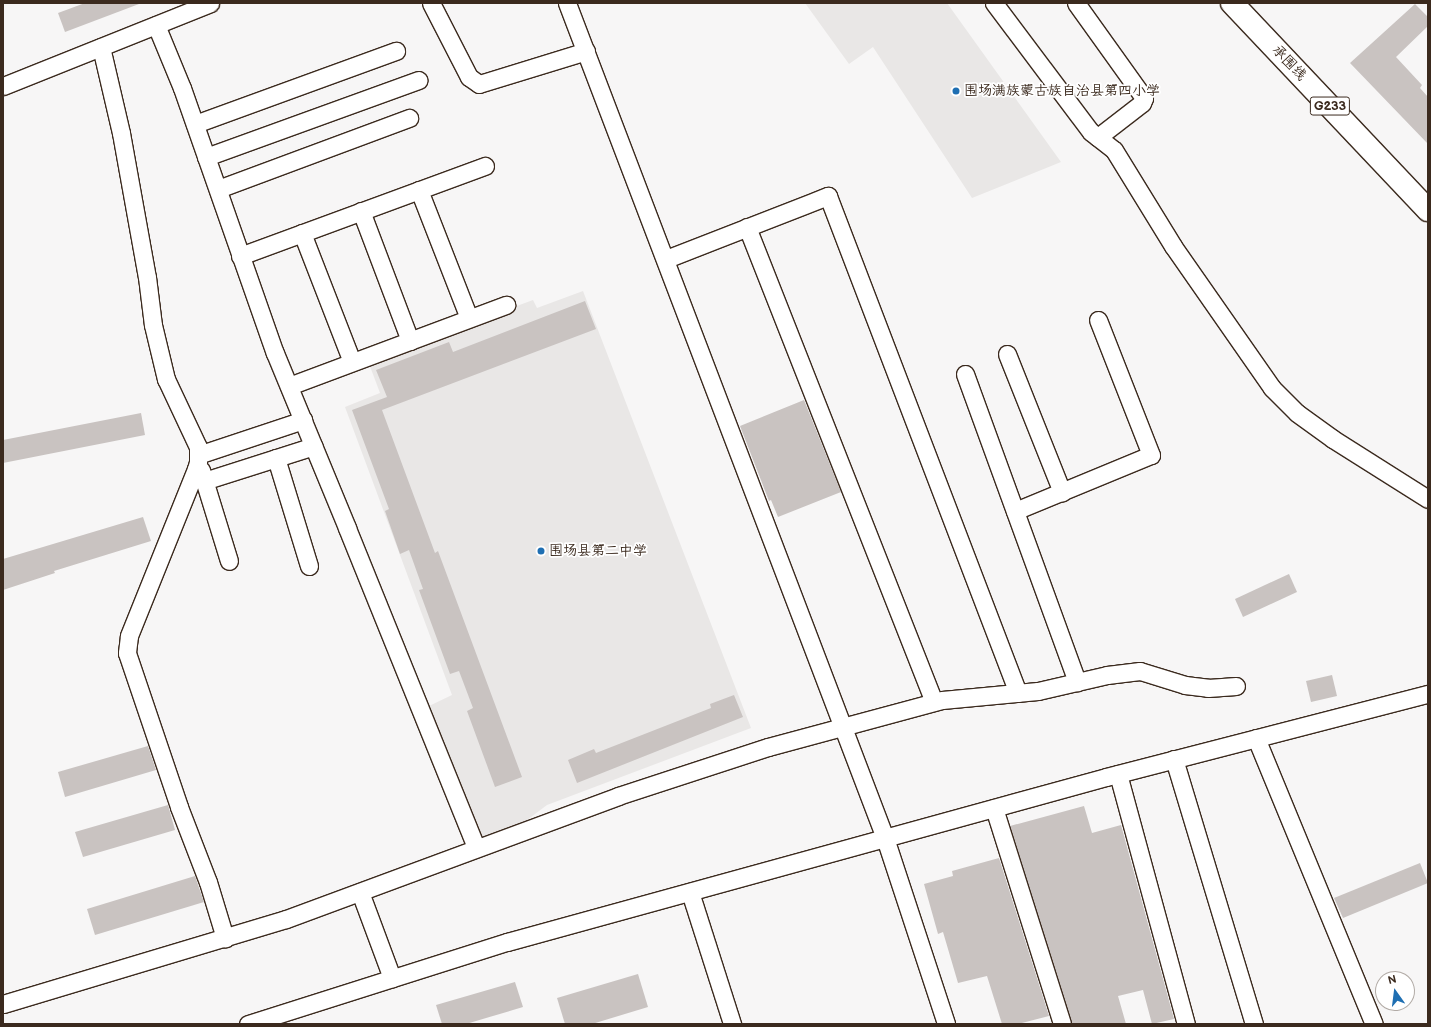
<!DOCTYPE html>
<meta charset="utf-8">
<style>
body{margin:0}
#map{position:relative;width:1431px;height:1027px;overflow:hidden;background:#f7f6f6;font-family:"Balsamiq Sans","LXGW WenKai TC",sans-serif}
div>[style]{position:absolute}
.built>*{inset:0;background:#e9e7e6}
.building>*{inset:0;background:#c9c3c1}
.roads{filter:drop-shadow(1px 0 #3b2a1e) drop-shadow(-1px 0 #3b2a1e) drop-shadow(0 1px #3b2a1e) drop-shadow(0 -1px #3b2a1e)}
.minor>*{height:17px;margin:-8.5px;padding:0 8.5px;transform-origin:8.5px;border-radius:8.5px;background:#fff}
.highway>*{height:22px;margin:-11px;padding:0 11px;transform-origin:11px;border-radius:11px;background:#fff}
.dots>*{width:11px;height:11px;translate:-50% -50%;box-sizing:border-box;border:2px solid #fff;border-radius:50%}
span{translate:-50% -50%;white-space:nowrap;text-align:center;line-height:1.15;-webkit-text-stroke:3.5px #fff;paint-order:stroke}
.shield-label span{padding:1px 3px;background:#fff;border:1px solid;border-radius:3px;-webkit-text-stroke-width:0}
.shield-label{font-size:13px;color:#3b2a1e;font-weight:700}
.street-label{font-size:14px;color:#3b2a1e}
.poi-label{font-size:14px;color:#3b2a1e}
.left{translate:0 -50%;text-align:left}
.frame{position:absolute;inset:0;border:4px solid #3b2a1e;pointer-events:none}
.north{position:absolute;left:1375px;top:971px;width:40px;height:40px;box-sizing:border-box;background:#fff;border:1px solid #b1aaa5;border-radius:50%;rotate:346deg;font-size:11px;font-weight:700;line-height:16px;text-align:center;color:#3b2a1e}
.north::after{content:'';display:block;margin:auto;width:14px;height:18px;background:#1f6fb2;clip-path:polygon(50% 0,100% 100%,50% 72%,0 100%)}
</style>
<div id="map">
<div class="built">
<div style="clip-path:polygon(805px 3px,947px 3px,1061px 162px,972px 198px,873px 47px,849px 64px)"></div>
<div style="clip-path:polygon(583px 291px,751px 728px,547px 805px,527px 820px,481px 840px,427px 707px,452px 695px,345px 407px,380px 393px,368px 361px,533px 300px,537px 308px)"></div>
</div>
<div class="building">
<div style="clip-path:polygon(85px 3px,139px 3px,139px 4px,65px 32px,58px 13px)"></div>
<div style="clip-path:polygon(1415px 4px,1428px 17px,1428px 26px,1396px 57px,1422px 85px,1420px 88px,1428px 97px,1428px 144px,1350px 63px)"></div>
<div style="clip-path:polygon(585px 301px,596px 329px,382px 410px,435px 553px,438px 551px,522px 777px,495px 787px,467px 711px,473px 708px,459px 671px,450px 674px,419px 590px,423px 589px,409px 550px,400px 554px,385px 511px,389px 509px,352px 410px,387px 397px,376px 370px,449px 342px,453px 352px)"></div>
<div style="clip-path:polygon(804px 400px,841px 492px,778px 517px,771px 500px,769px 501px,740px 426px)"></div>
<div style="clip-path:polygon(141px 413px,145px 435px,3px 463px,3px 440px)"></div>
<div style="clip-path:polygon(143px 517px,151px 541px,54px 571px,55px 573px,3px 590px,3px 559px)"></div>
<div style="clip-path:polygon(1289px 574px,1297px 592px,1243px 617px,1235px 599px)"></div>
<div style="clip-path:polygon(1332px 675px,1337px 696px,1311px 702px,1306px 681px)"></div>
<div style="clip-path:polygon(734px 695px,743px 717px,577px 783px,568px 760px,594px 749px,596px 753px,711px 708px,710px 704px)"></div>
<div style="clip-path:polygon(148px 746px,156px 770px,65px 797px,58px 772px)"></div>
<div style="clip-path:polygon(168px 805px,175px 830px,83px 857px,75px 832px)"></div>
<div style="clip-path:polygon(1084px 806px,1092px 833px,1121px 825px,1174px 1019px,1152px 1024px,1143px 990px,1118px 996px,1126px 1024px,1072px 1024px,1010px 826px)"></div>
<div style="clip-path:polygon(999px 858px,1049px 1016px,1018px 1024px,1002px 1024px,987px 976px,958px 983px,943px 932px,938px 934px,924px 884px,953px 876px,952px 871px)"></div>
<div style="clip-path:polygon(1420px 863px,1428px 883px,1343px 918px,1334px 898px)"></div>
<div style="clip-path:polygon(195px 876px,204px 902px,95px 935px,87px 909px)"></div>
<div style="clip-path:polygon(638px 974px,648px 1007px,592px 1024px,565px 1024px,557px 998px)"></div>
<div style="clip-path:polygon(515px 982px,523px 1007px,466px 1024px,442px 1024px,436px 1005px)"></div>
</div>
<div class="roads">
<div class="minor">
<div style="left:431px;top:3px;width:83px;rotate:62.8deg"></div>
<div style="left:469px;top:77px;width:12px;rotate:35deg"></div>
<div style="left:479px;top:84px;width:112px;rotate:-17.1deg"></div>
<div style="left:567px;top:3px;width:894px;rotate:69.15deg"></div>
<div style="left:885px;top:838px;width:196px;rotate:71.8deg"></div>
<div style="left:994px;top:3px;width:161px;rotate:53.1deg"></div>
<div style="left:1091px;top:132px;width:29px;rotate:38deg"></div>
<div style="left:1114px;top:150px;width:113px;rotate:58.4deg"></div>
<div style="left:1173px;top:246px;width:173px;rotate:55.1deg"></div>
<div style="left:1272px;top:388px;width:35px;rotate:45deg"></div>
<div style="left:1297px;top:413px;width:44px;rotate:35.8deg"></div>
<div style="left:1333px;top:439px;width:112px;rotate:32.3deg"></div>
<div style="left:1076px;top:3px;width:117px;rotate:54.4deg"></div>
<div style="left:1144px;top:98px;width:5px;rotate:112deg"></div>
<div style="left:1142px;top:103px;width:56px;rotate:142.3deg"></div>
<div style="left:156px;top:25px;width:68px;rotate:67.6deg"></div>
<div style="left:182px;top:88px;width:281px;rotate:70.7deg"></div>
<div style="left:275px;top:353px;width:189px;rotate:67.6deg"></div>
<div style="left:347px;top:528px;width:345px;rotate:68deg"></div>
<div style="left:101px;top:47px;width:88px;rotate:76.9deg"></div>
<div style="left:121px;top:133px;width:146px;rotate:79.8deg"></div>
<div style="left:147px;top:277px;width:48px;rotate:82.9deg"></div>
<div style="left:153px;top:325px;width:56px;rotate:76.5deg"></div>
<div style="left:166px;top:379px;width:75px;rotate:64.8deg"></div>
<div style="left:198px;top:447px;width:15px;rotate:90deg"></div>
<div style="left:198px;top:462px;width:7px;rotate:106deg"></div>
<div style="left:196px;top:469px;width:180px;rotate:111.9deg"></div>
<div style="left:129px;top:636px;width:17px;rotate:97deg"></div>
<div style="left:127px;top:653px;width:163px;rotate:71.3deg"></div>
<div style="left:179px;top:807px;width:80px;rotate:68.9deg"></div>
<div style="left:208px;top:882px;width:59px;rotate:73.1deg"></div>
<div style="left:3px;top:86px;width:223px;rotate:-21.8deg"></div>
<div style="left:195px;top:124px;width:214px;rotate:-20deg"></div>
<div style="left:206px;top:157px;width:226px;rotate:-19.9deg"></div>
<div style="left:218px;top:189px;width:204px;rotate:-20.4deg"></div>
<div style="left:419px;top:190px;width:137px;rotate:68.7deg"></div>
<div style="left:361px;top:211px;width:139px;rotate:69.3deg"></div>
<div style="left:747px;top:227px;width:510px;rotate:68.51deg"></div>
<div style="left:302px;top:233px;width:138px;rotate:68.8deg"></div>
<div style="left:240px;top:256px;width:261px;rotate:-20.2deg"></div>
<div style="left:666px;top:259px;width:174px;rotate:-21.3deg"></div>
<div style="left:828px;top:196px;width:532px;rotate:69.08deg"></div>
<div style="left:1007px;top:354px;width:149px;rotate:68.3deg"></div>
<div style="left:965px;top:374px;width:328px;rotate:70deg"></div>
<div style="left:289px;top:386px;width:232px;rotate:-20.5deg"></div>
<div style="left:198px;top:455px;width:111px;rotate:-18.4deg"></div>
<div style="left:276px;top:458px;width:113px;rotate:73deg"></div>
<div style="left:201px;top:470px;width:95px;rotate:72.9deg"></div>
<div style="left:204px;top:481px;width:115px;rotate:-17.7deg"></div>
<div style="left:1015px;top:511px;width:147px;rotate:-22.4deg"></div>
<div style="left:1151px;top:455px;width:145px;rotate:-111.4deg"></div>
<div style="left:1256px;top:738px;width:309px;rotate:67.6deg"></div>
<div style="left:1174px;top:759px;width:277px;rotate:73.2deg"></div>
<div style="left:1118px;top:774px;width:259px;rotate:74.8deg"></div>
<div style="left:994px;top:808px;width:226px;rotate:72.5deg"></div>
<div style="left:360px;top:892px;width:92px;rotate:69.6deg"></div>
<div style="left:690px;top:892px;width:139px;rotate:72.3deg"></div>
<div style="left:3px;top:1004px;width:295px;rotate:-16.7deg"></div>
<div style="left:286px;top:919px;width:354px;rotate:-20.3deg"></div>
<div style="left:618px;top:796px;width:158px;rotate:-18.1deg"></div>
<div style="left:768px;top:747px;width:180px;rotate:-15.1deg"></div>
<div style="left:942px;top:700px;width:96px;rotate:-5.4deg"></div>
<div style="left:1038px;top:691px;width:71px;rotate:-13.1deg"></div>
<div style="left:1107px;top:675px;width:33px;rotate:-7deg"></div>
<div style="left:1140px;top:671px;width:47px;rotate:17.3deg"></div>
<div style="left:1185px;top:685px;width:23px;rotate:7deg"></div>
<div style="left:1208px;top:688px;width:28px;rotate:-4deg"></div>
<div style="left:248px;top:1024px;width:272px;rotate:-17.6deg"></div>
<div style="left:507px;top:942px;width:621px;rotate:-15.4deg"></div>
<div style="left:1106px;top:777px;width:333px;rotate:-14.5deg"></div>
</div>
<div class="highway">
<div style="left:1232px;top:3px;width:285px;rotate:46.6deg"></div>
</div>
</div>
<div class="dots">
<div style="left:956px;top:91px;background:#1f6fb2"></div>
<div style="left:541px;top:551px;background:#1f6fb2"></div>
</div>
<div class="shield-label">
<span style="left:1330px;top:106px">G233</span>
</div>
<div class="street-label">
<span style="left:1289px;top:63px;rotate:47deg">承围线</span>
</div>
<div class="poi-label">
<span class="left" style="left:964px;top:91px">围场满族蒙古族自治县第四小学</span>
<span class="left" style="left:549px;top:551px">围场县第二中学</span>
</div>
<div class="frame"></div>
<div class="north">N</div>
</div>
